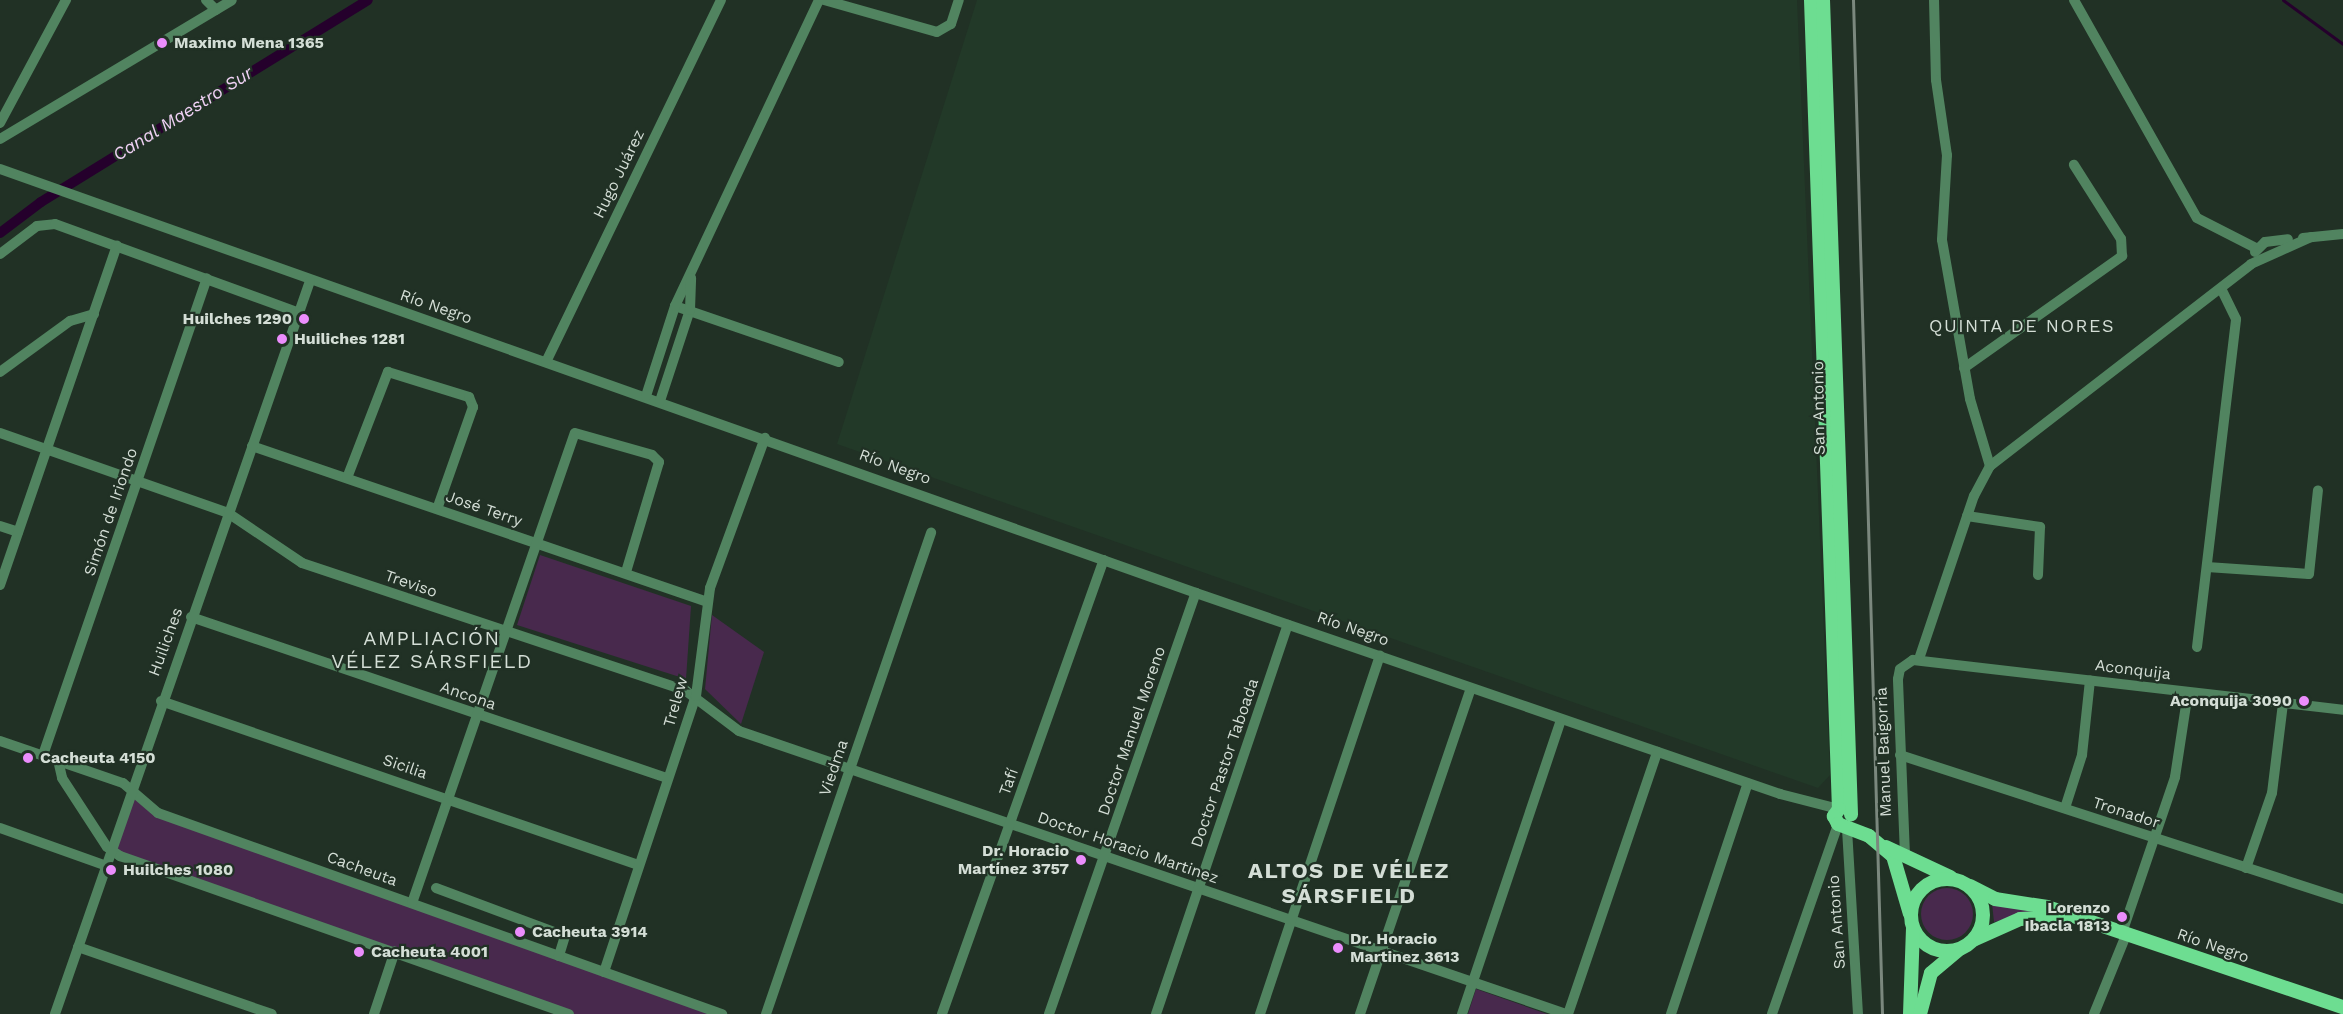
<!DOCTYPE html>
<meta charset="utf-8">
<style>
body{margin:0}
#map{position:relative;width:2343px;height:1014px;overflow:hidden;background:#213125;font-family:"Work Sans",sans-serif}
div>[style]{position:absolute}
.built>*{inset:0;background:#223928}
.green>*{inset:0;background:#48294d}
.round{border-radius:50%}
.stream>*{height:3px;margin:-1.5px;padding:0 1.5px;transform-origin:1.5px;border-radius:1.5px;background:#25002c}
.canal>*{height:10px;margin:-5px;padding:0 5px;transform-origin:5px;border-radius:5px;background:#25002c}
.minor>*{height:10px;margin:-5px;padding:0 5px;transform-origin:5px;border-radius:5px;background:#518460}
.major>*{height:14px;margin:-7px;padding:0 7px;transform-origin:7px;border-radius:7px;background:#6ddd91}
.major>.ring{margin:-7px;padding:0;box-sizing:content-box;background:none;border:14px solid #6ddd91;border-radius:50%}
.rail>*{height:3px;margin:-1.5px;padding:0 1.5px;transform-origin:1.5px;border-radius:1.5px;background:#7b887e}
.dots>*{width:16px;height:16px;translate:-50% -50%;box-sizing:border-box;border:3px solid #213125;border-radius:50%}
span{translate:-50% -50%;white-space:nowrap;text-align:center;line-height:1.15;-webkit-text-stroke:4.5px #213125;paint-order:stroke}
.poi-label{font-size:16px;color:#d4ded6;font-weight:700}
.left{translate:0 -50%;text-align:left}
.right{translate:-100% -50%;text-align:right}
.street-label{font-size:16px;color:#d4ded6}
.water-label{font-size:18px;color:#efd1f4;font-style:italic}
.neighbourhood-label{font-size:18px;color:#d4ded6;letter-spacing:1.5px}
.quarter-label{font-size:20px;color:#d4ded6;letter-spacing:1.5px}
.district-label{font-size:22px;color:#d4ded6;font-weight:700;letter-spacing:1.5px}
</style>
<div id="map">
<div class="built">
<div style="clip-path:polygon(977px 0,1797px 0,1830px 775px,1818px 788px,837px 444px)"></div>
</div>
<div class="green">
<div style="clip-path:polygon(540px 555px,691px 606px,686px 679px,517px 625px)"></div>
<div style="clip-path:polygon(712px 615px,764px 652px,741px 724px,705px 689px)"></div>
<div style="clip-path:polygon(131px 794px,140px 802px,722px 1014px,569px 1014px,110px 851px)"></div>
<div class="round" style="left:1921px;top:888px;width:52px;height:52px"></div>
<div style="clip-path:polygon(1992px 903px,2036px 910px,1994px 922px)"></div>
<div style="clip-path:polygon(1476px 989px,1547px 1014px,1468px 1014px)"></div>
</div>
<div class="stream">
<div style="left:2283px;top:0;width:74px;rotate:36.3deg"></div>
</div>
<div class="canal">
<div style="left:0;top:233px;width:51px;rotate:-37.1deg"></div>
<div style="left:41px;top:202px;width:384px;rotate:-31.7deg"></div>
</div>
<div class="minor">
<div style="left:206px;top:0;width:14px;rotate:45deg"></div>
<div style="left:824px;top:0;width:117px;rotate:15.8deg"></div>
<div style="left:937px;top:32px;width:16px;rotate:-30deg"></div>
<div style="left:951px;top:24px;width:25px;rotate:-72deg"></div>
<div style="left:1934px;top:0;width:80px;rotate:88.6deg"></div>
<div style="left:1936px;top:80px;width:76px;rotate:81.7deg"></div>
<div style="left:1947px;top:155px;width:85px;rotate:93.4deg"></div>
<div style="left:1942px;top:240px;width:161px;rotate:80deg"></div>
<div style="left:1970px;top:399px;width:70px;rotate:73.4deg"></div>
<div style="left:2074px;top:0;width:250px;rotate:60.6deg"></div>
<div style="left:2197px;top:218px;width:66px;rotate:27deg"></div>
<div style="left:0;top:123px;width:140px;rotate:-61.8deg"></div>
<div style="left:0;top:139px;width:270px;rotate:-30.9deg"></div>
<div style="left:0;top:169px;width:1269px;rotate:19.52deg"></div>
<div style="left:1196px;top:593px;width:618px;rotate:18.99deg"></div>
<div style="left:1780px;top:794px;width:61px;rotate:14.3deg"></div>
<div style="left:2303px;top:238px;width:40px;rotate:-5.7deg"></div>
<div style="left:2255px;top:252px;width:14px;rotate:-45deg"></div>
<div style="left:2265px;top:242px;width:23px;rotate:-7deg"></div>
<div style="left:0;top:254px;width:46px;rotate:-37.1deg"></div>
<div style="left:37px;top:226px;width:18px;rotate:-6deg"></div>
<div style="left:55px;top:224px;width:260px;rotate:20deg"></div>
<div style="left:675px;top:306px;width:173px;rotate:18.9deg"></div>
<div style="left:546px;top:362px;width:402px;rotate:-64.2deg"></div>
<div style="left:1964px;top:368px;width:194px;rotate:-35.3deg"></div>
<div style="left:2122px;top:256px;width:17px;rotate:-93deg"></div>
<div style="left:2121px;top:239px;width:88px;rotate:-122.4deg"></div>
<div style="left:0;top:372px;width:87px;rotate:-36.1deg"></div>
<div style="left:70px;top:321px;width:25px;rotate:-16deg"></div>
<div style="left:646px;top:396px;width:95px;rotate:-72.1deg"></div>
<div style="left:675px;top:306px;width:338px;rotate:-64.8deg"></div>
<div style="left:660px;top:401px;width:96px;rotate:-71.8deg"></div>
<div style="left:690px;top:310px;width:32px;rotate:-88deg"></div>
<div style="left:0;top:433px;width:242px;rotate:19.3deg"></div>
<div style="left:228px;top:513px;width:89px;rotate:34deg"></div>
<div style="left:302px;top:563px;width:405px;rotate:18.4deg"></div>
<div style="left:686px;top:691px;width:66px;rotate:37deg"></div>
<div style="left:739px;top:731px;width:874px;rotate:18.89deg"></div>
<div style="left:252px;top:446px;width:480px;rotate:18.9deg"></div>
<div style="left:347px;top:478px;width:114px;rotate:-68.9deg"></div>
<div style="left:388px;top:372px;width:85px;rotate:17.2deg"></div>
<div style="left:469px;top:397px;width:11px;rotate:68deg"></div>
<div style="left:473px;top:407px;width:108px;rotate:109.4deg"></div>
<div style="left:1967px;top:516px;width:74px;rotate:8.6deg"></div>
<div style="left:2040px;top:527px;width:48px;rotate:92.4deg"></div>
<div style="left:0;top:526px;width:19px;rotate:18deg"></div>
<div style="left:2207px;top:567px;width:102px;rotate:3.9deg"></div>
<div style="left:2309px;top:574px;width:84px;rotate:-83.9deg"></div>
<div style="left:0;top:585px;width:359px;rotate:-71deg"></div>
<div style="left:191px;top:617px;width:502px;rotate:18.69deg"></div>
<div style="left:2197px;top:647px;width:330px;rotate:-83.2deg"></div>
<div style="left:2236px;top:319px;width:34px;rotate:-116deg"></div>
<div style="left:1919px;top:659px;width:172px;rotate:-71.4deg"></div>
<div style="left:1974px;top:496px;width:34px;rotate:-62deg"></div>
<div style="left:1990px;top:466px;width:330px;rotate:-37.7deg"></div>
<div style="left:2251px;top:264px;width:66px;rotate:-24.2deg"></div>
<div style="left:161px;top:701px;width:504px;rotate:18.97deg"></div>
<div style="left:0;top:741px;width:130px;rotate:18.9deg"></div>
<div style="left:123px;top:783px;width:46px;rotate:40.6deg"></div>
<div style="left:158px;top:813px;width:599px;rotate:19.62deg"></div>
<div style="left:43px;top:755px;width:504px;rotate:-71.03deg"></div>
<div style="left:1900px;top:755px;width:466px;rotate:18deg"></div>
<div style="left:58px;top:760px;width:18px;rotate:77deg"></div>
<div style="left:62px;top:778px;width:82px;rotate:56.9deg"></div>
<div style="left:107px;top:847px;width:16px;rotate:35deg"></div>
<div style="left:120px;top:856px;width:476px;rotate:19.4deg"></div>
<div style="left:2065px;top:808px;width:56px;rotate:-72.2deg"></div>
<div style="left:2082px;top:755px;width:75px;rotate:-83.9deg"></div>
<div style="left:0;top:828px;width:110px;rotate:19.6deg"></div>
<div style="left:1847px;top:829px;width:185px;rotate:86.6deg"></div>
<div style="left:1905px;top:855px;width:176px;rotate:-92.3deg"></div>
<div style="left:1898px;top:679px;width:10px;rotate:-79deg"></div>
<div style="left:1900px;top:669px;width:16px;rotate:-35deg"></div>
<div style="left:1913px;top:660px;width:433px;rotate:6.6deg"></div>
<div style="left:2246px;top:868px;width:79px;rotate:-70.9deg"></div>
<div style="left:2272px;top:793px;width:91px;rotate:-83deg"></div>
<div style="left:436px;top:888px;width:138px;rotate:20.4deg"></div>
<div style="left:565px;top:936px;width:21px;rotate:107deg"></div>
<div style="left:412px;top:903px;width:497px;rotate:-70.9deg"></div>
<div style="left:575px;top:433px;width:80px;rotate:15.9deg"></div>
<div style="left:652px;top:455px;width:10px;rotate:45deg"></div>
<div style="left:659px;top:462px;width:115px;rotate:106.7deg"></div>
<div style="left:2122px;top:933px;width:165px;rotate:-71.2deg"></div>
<div style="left:2175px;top:777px;width:86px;rotate:-81.3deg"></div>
<div style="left:78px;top:947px;width:205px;rotate:19.1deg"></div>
<div style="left:604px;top:972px;width:291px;rotate:-71.6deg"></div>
<div style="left:696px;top:696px;width:109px;rotate:-82.6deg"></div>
<div style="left:710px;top:588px;width:160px;rotate:-69.9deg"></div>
<div style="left:55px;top:1014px;width:776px;rotate:-70.82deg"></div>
<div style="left:374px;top:1014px;width:66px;rotate:-71.6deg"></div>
<div style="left:766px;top:1014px;width:509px;rotate:-71.07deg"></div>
<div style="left:942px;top:1014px;width:482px;rotate:-70.4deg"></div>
<div style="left:1049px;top:1014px;width:446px;rotate:-70.8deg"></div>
<div style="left:1156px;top:1014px;width:411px;rotate:-71.3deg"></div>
<div style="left:1260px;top:1014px;width:378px;rotate:-71.5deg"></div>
<div style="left:1360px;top:1014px;width:344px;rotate:-71.2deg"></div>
<div style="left:1462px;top:1014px;width:311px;rotate:-71.4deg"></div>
<div style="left:1568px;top:1014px;width:277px;rotate:-71.2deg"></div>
<div style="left:1671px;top:1014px;width:243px;rotate:-71.6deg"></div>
<div style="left:1772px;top:1014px;width:201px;rotate:-70.8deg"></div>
<div style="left:2094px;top:1014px;width:85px;rotate:-67.9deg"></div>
</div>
<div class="major">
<div style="left:1811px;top:0;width:809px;rotate:88.02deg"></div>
<div style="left:1823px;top:0;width:815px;rotate:88.03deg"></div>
<div style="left:1839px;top:809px;width:9px;rotate:126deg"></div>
<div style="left:1834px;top:816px;width:9px;rotate:63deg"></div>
<div style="left:1838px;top:824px;width:33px;rotate:21deg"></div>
<div style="left:1869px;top:836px;width:31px;rotate:40deg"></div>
<div style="left:1893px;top:856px;width:60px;rotate:73.7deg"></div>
<div style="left:1886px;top:847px;width:71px;rotate:25.1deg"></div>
<div class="ring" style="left:1911px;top:879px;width:58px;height:58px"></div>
<div style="left:1970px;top:886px;width:28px;rotate:27deg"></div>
<div style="left:1995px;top:899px;width:53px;rotate:8.7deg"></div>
<div style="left:2047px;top:907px;width:312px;rotate:18.7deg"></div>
<div style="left:1975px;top:939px;width:49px;rotate:-24deg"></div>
<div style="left:2020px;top:919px;width:42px;rotate:-2.7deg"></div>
<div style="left:1910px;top:1014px;width:85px;rotate:-88deg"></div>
<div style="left:1920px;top:1014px;width:42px;rotate:-75deg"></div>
<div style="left:1931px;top:973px;width:35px;rotate:-40deg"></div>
</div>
<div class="rail">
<div style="left:1853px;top:0;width:1014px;rotate:88.36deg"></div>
</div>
<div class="dots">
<div style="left:162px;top:43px;background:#eb8dfc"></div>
<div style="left:304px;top:319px;background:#eb8dfc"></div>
<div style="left:282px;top:339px;background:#eb8dfc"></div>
<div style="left:2304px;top:701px;background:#eb8dfc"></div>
<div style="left:28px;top:758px;background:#eb8dfc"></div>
<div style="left:1081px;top:860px;background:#eb8dfc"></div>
<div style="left:111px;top:870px;background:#eb8dfc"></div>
<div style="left:2122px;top:917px;background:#eb8dfc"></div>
<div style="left:520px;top:932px;background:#eb8dfc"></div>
<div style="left:1338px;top:948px;background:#eb8dfc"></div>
<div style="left:359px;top:952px;background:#eb8dfc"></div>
</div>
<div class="poi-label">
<span class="left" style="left:174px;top:43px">Maximo Mena 1365</span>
<span class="right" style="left:292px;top:319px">Huilches 1290</span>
<span class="left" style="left:294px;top:339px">Huiliches 1281</span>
<span class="right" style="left:2292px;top:701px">Aconquija 3090</span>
<span class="left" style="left:40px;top:758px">Cacheuta 4150</span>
<span class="right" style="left:1069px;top:860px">Dr. Horacio<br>Martínez 3757</span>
<span class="left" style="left:123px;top:870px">Huilches 1080</span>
<span class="right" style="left:2110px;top:917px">Lorenzo<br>Ibacla 1813</span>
<span class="left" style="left:532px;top:932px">Cacheuta 3914</span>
<span class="left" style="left:1350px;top:948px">Dr. Horacio<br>Martinez 3613</span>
<span class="left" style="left:371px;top:952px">Cacheuta 4001</span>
</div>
<div class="street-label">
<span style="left:619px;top:174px;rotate:-64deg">Hugo Juárez</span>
<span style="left:436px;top:307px;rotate:19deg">Río Negro</span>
<span style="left:1819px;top:408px;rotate:-91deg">San Antonio</span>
<span style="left:895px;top:467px;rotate:20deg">Río Negro</span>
<span style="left:484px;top:509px;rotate:19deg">José Terry</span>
<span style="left:111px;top:512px;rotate:-71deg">Simón de Iriondo</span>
<span style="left:411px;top:584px;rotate:19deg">Treviso</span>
<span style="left:1353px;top:629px;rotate:19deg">Río Negro</span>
<span style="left:166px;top:642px;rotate:-70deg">Huiliches</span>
<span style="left:2133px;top:670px;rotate:7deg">Aconquija</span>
<span style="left:468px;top:696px;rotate:19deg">Ancona</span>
<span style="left:676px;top:702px;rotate:-74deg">Trelew</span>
<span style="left:1132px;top:731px;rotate:-71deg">Doctor Manuel Moreno</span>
<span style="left:1884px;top:752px;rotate:-92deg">Manuel Baigorria</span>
<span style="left:1225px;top:763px;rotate:-71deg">Doctor Pastor Taboada</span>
<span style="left:405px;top:767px;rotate:19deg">Sicilia</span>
<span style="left:834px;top:768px;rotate:-71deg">Viedma</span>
<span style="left:1009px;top:782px;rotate:-70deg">Tafí</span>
<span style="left:2126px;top:813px;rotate:18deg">Tronador</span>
<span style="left:1128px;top:848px;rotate:19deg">Doctor Horacio Martinez</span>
<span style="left:362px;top:869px;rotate:20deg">Cacheuta</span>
<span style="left:1837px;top:922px;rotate:-94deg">San Antonio</span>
<span style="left:2213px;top:946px;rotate:19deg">Río Negro</span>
</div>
<div class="water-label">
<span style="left:183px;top:114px;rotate:-32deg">Canal Maestro Sur</span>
</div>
<div class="neighbourhood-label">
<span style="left:2022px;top:326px">QUINTA DE NORES</span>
</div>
<div class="quarter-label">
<span style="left:432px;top:650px">AMPLIACIÓN<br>VÉLEZ SÁRSFIELD</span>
</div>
<div class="district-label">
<span style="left:1349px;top:883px">ALTOS DE VÉLEZ<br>SÁRSFIELD</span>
</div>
</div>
